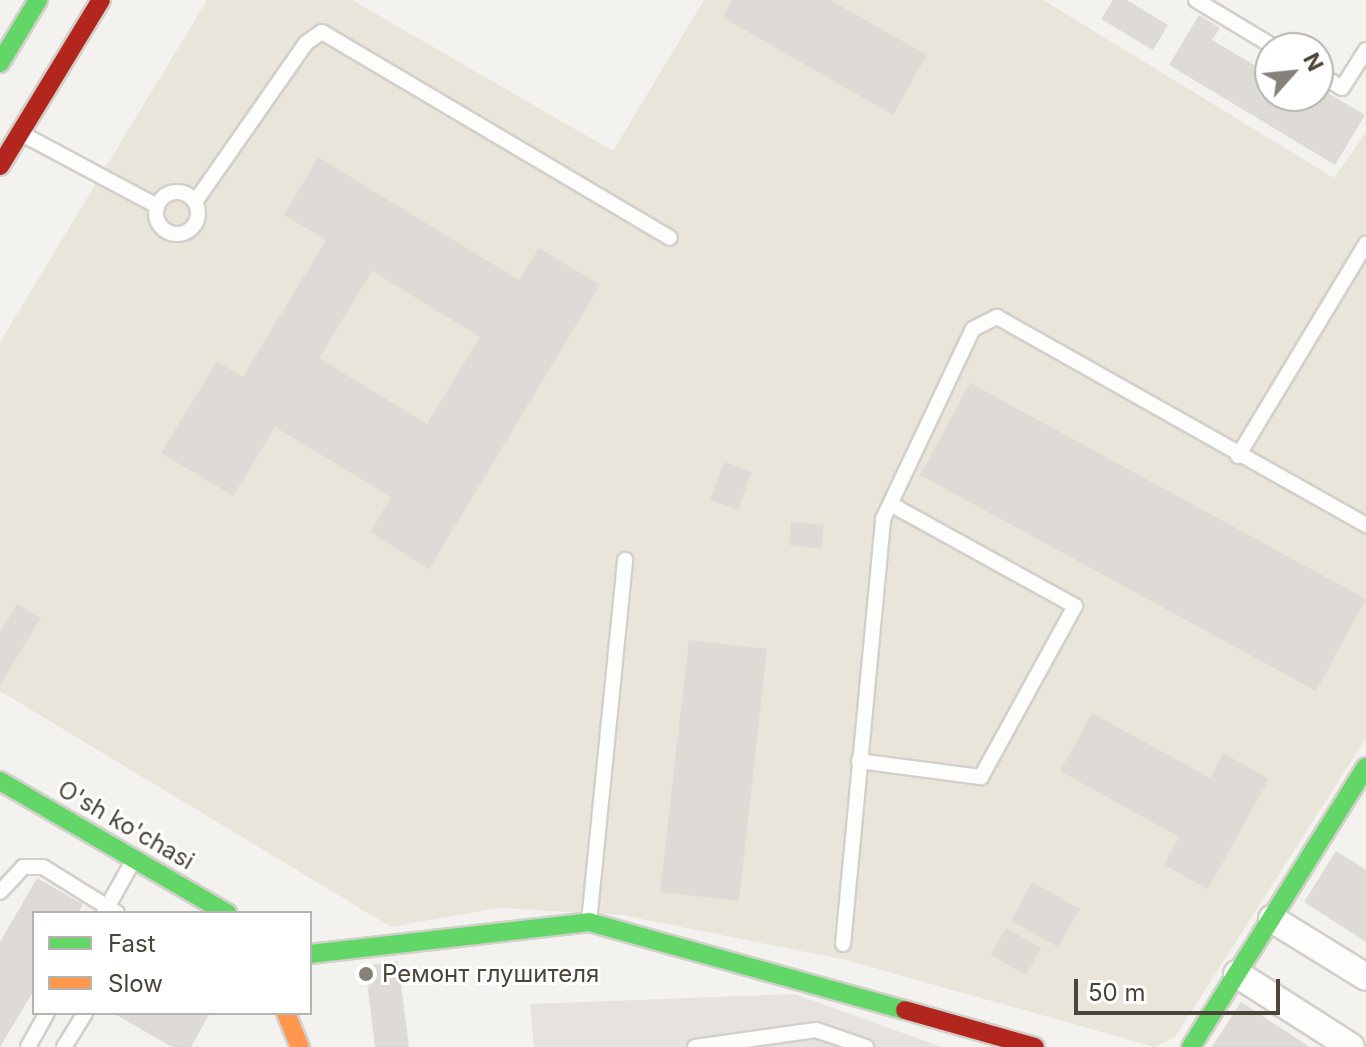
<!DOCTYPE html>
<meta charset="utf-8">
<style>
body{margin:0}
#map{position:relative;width:1366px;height:1047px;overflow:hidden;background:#f4f2ee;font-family:Inter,sans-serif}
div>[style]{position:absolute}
.industrial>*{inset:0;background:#e6e2de}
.education>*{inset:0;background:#eae5da}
.building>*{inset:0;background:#dedbd6}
.roads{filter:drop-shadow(2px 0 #d2d0cb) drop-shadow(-2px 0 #d2d0cb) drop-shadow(0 2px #d2d0cb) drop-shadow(0 -2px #d2d0cb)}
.lane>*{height:14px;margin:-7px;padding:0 7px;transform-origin:7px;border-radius:7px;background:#fdfdfc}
.lane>.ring{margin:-7px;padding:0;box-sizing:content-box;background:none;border:14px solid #fdfdfc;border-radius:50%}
.street>*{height:26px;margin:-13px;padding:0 13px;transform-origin:13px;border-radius:13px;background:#fdfdfc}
.fast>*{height:18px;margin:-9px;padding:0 9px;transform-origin:9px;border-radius:9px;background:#63d668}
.slow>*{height:18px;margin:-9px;padding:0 9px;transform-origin:9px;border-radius:9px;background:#ff974d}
.jam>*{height:18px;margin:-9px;padding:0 9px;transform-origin:9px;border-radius:9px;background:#b3261e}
.dots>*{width:22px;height:22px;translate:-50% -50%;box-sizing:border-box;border:4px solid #fff;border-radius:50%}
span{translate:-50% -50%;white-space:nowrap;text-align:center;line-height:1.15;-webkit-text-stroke:6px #fff;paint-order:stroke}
.street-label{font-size:24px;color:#4b4439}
.poi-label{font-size:24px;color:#4b4439}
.left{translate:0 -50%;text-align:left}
.legend{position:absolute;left:32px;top:911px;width:280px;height:104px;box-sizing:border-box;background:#fff;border:2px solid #b7b4b0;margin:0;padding:10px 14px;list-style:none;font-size:24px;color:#4b4439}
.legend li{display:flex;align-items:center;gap:16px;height:40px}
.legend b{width:40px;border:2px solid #b7b4b0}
.north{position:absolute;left:1254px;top:32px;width:80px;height:80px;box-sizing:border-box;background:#fff;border:2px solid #b7b4b0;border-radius:50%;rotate:63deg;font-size:22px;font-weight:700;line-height:32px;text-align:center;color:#4b4439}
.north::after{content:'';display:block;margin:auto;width:28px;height:36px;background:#868178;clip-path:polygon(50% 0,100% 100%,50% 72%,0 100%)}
.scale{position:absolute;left:1074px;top:979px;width:206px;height:36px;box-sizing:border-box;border:4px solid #4b4439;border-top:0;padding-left:10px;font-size:24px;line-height:28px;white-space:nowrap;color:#4b4439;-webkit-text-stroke:6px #fff;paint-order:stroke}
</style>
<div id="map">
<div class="industrial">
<div style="clip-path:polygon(794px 994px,942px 1047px,534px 1047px,530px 1004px)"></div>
</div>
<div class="education">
<div style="clip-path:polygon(207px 0,352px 0,613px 151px,704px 0,1043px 0,1334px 178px,1366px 132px,1366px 738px,1175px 1037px,1155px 1047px,846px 960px,622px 915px,499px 908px,391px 927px,0 691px,0 342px)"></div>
</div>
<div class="building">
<div style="clip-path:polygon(732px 0,830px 0,927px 55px,893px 115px,722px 17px)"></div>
<div style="clip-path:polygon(1113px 0,1127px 0,1168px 25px,1153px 50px,1101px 19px)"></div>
<div style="clip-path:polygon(1199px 15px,1220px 28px,1212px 40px,1263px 70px,1270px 58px,1270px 96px,1318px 96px,1318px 87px,1365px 115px,1335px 165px,1169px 65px)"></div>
<div style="clip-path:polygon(evenodd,318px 157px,519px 280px,539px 248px,600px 285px,429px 569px,370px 532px,391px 497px,275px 427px,233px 496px,161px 453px,217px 361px,243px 377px,326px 240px,284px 215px,318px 157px,372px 271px,480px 337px,427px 424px,319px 358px,372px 271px)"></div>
<div style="clip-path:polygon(970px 383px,1366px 599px,1316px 691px,920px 475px)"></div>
<div style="clip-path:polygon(724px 462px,752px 472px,738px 510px,710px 500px)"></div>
<div style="clip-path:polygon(791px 522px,824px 525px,821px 549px,789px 545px)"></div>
<div style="clip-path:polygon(17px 604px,41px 618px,0 685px,0 633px)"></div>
<div style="clip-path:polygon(689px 640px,767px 649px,739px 901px,660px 892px)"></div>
<div style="clip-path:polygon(1092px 713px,1210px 778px,1223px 753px,1269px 779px,1208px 889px,1164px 865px,1179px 837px,1060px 771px)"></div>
<div style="clip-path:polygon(1336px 851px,1366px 870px,1366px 942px,1304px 902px)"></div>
<div style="clip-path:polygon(37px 878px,83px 904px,78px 913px,34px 913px,34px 990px,0 1047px,0 942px)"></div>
<div style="clip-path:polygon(1032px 882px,1080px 909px,1058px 947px,1011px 921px)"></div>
<div style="clip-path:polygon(1006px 928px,1041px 948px,1026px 975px,991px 955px)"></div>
<div style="clip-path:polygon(398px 961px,409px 1047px,375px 1047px,365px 966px)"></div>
<div style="clip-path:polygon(1241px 1002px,1310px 1047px,1212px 1047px)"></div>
<div style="clip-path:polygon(113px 1013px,210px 1013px,191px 1047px,172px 1047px)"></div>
</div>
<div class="roads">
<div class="lane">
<div style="left:1196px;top:0;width:93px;rotate:31deg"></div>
<div style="left:1318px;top:73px;width:28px;rotate:32deg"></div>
<div style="left:1342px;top:88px;width:45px;rotate:-57.7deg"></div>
<div style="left:24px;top:135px;width:151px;rotate:28.1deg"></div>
<div class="ring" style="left:156px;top:192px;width:28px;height:28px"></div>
<div style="left:195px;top:202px;width:194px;rotate:-55.1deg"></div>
<div style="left:306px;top:43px;width:19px;rotate:-35deg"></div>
<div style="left:322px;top:32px;width:404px;rotate:30.6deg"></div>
<div style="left:1238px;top:456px;width:248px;rotate:-58.9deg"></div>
<div style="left:859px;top:761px;width:123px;rotate:7.5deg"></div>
<div style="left:981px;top:777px;width:195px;rotate:-61.2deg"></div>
<div style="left:1075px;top:606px;width:211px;rotate:-151.1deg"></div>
<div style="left:0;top:892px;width:34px;rotate:-47deg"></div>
<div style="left:23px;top:867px;width:20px"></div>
<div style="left:43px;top:867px;width:87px;rotate:31.9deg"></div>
<div style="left:104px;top:913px;width:60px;rotate:-60.9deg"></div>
<div style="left:589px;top:922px;width:364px;rotate:-84.3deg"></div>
<div style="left:843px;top:944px;width:427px;rotate:-84.6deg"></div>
<div style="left:883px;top:519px;width:210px;rotate:-64.7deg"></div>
<div style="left:973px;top:329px;width:27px;rotate:-27deg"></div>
<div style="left:997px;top:317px;width:424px;rotate:29.4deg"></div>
<div style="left:28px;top:1047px;width:39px;rotate:-61deg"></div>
<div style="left:64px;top:1047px;width:40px;rotate:-58deg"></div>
<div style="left:695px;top:1047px;width:122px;rotate:-8deg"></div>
<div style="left:816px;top:1030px;width:53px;rotate:18.8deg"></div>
</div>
<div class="street">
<div style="left:1272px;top:919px;width:110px;rotate:31.7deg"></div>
<div style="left:1237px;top:974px;width:135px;rotate:32.6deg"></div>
</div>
<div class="fast">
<div style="left:0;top:63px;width:74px;rotate:-58.9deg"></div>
<div style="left:0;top:781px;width:263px;rotate:30.2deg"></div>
<div style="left:310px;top:954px;width:281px;rotate:-6.5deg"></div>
<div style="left:589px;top:922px;width:328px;rotate:15.6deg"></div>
<div style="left:1191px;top:1047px;width:330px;rotate:-58deg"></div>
</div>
<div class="slow">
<div style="left:286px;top:1013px;width:37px;rotate:68deg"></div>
</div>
<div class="jam">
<div style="left:0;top:166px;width:194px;rotate:-58.7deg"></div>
<div style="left:905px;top:1010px;width:135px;rotate:15.9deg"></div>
</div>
</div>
<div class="dots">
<div style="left:366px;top:974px;background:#868178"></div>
</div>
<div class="street-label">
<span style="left:126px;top:825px;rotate:30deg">O'sh ko'chasi</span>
</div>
<div class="poi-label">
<span class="left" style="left:382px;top:974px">Ремонт глушителя</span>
</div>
<ul class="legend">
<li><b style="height:10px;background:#63d668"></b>Fast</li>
<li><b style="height:10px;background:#ff974d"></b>Slow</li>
</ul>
<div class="north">N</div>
<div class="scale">50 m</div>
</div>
